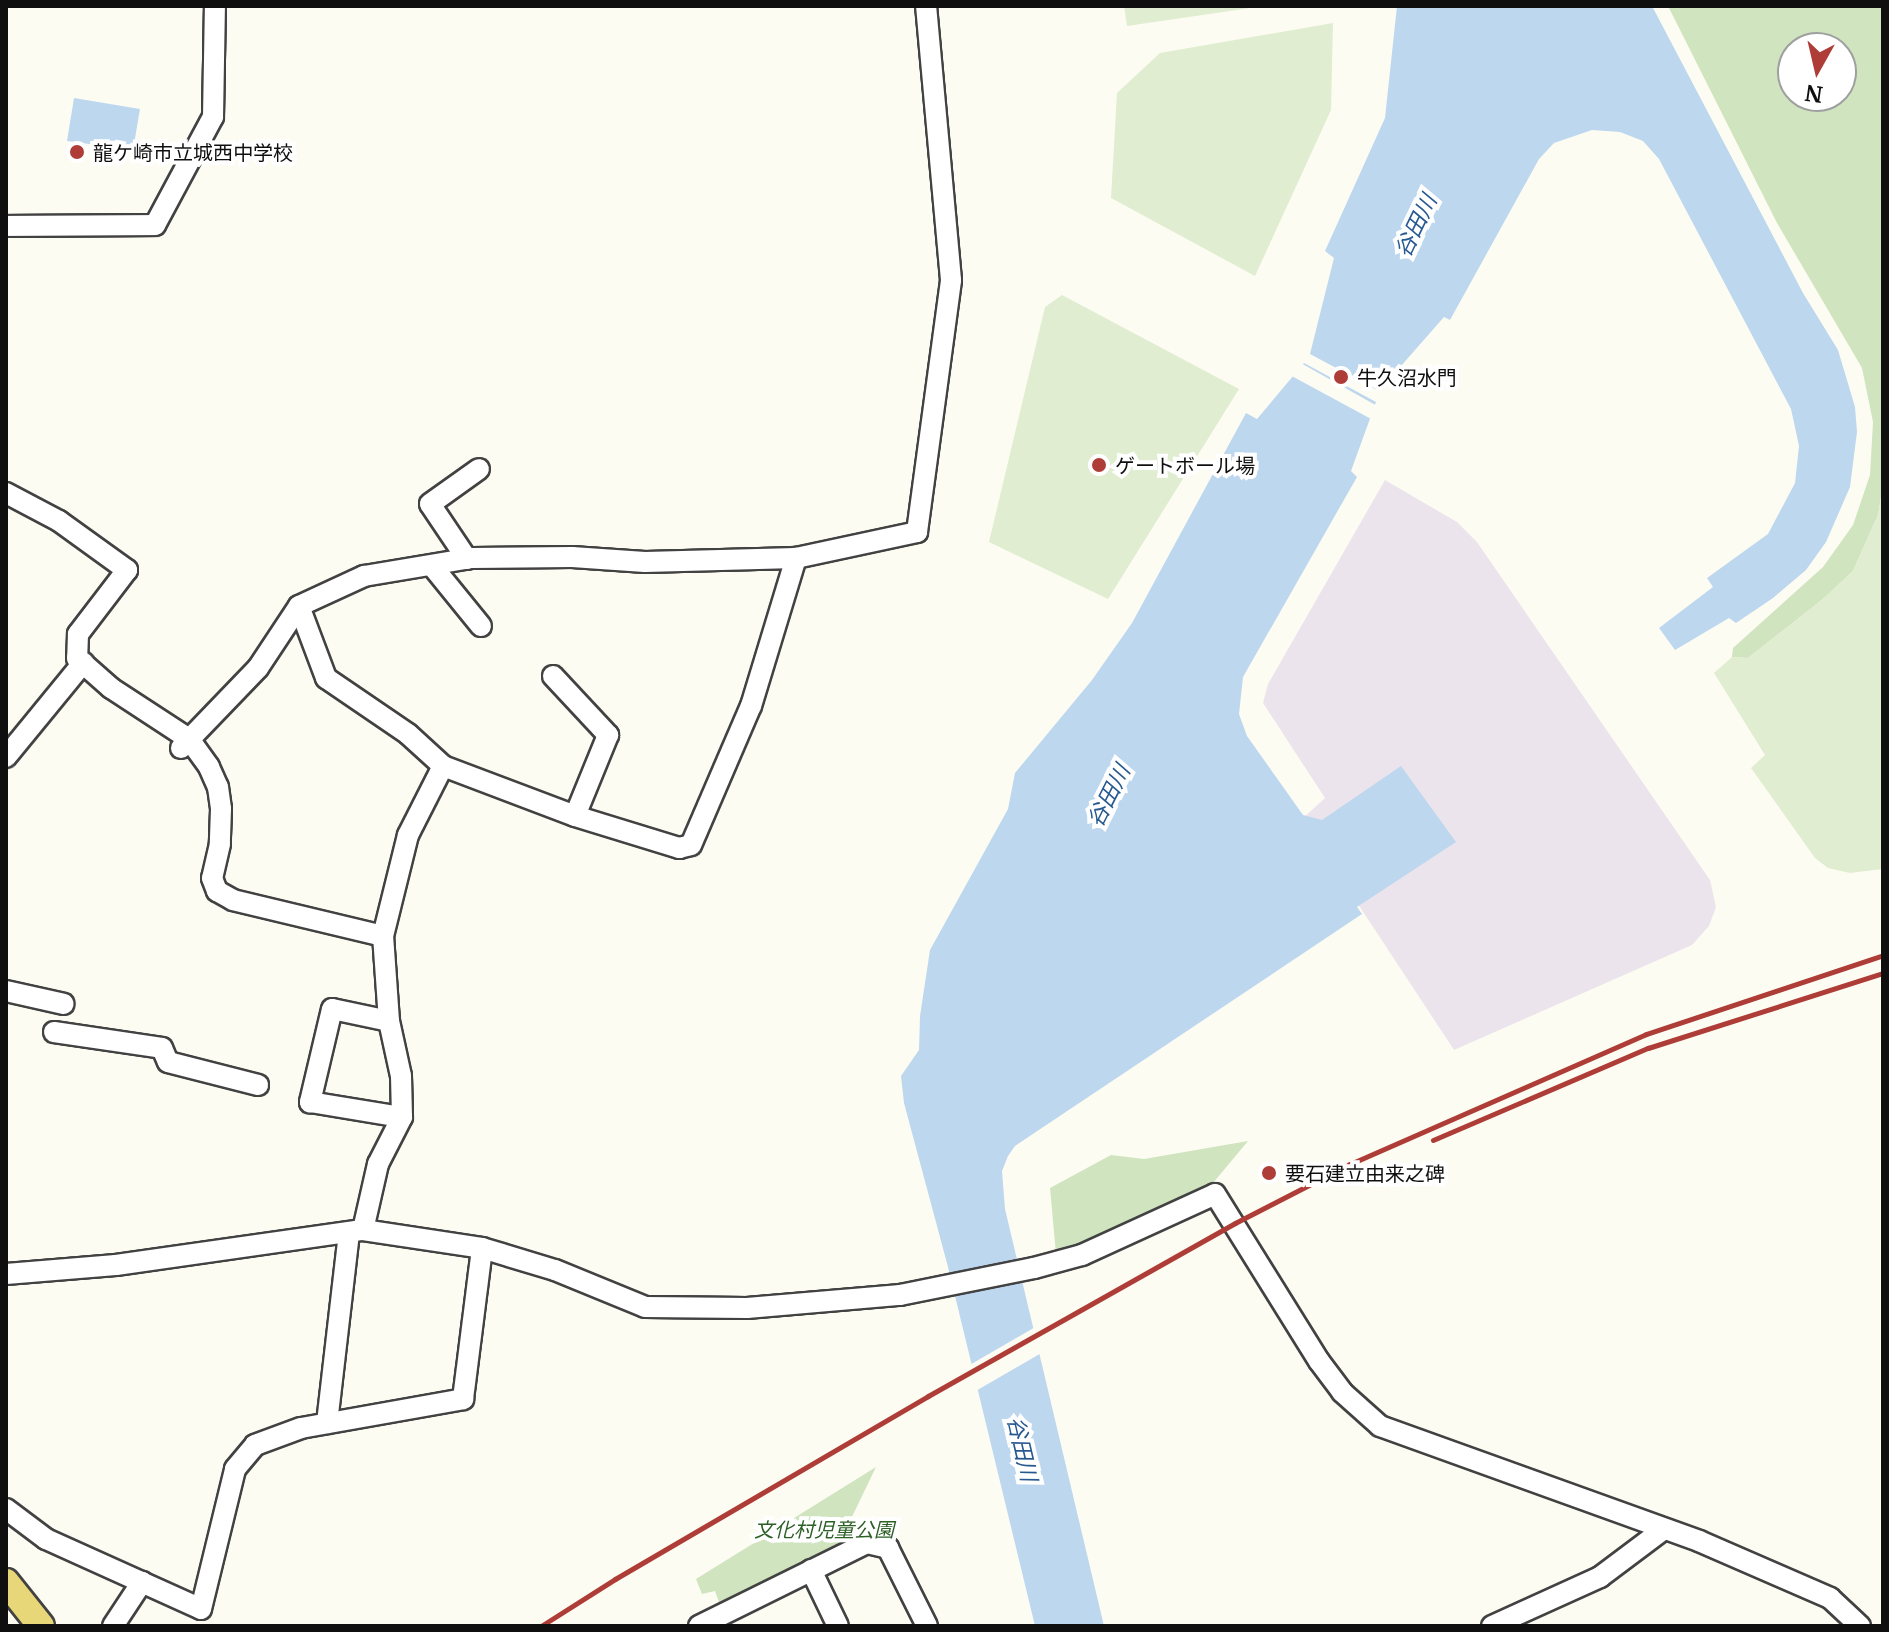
<!DOCTYPE html>
<meta charset="utf-8">
<style>
body{margin:0}
#map{position:relative;width:1889px;height:1632px;overflow:hidden;background:#fdfcf2;font-family:Merriweather,"Noto Sans JP",serif}
div>[style]{position:absolute}
.industrial>*{inset:0;background:#ece4ec}
.green>*{inset:0;background:#cfe4bf}
.pitch>*{inset:0;background:#e0edd0}
.water>*{inset:0;background:#bdd7ef}
.pier>*{inset:0;background:#fdfcf2}
.roads{filter:drop-shadow(2px 0 #424242) drop-shadow(-2px 0 #424242) drop-shadow(0 2px #424242) drop-shadow(0 -2px #424242)}
.minor>*{height:20px;margin:-10px;padding:0 10px;transform-origin:10px;border-radius:10px;background:#fff}
.major>*{height:26px;margin:-13px;padding:0 13px;transform-origin:13px;border-radius:13px;background:#e7d778}
.rail>*{height:5px;margin:-2.5px;padding:0 2.5px;transform-origin:2.5px;border-radius:2.5px;background:#ae3d38}
.dots>*{width:22px;height:22px;translate:-50% -50%;box-sizing:border-box;border:4px solid #fff;border-radius:50%}
span{translate:-50% -50%;white-space:nowrap;text-align:center;line-height:1.15;-webkit-text-stroke:8px #fff;paint-order:stroke}
.poi-label{font-size:20px;color:#0f0f0f}
.left{translate:0 -50%;text-align:left}
.park-label{font-size:20px;color:#2d5f27;font-style:italic}
.water-label{font-size:22px;color:#275991;font-style:italic}
.frame{position:absolute;inset:0;border:8px solid #0f0f0f;pointer-events:none}
.north{position:absolute;left:1777px;top:32px;width:80px;height:80px;box-sizing:border-box;background:#fff;border:2px solid #9f9f9f;border-radius:50%;rotate:188deg;font-size:22px;font-weight:700;line-height:32px;text-align:center;color:#0f0f0f}
.north::after{content:'';display:block;margin:auto;width:28px;height:36px;background:#ae3d38;clip-path:polygon(50% 0,100% 100%,50% 72%,0 100%)}
</style>
<div id="map">
<div class="industrial">
<div style="clip-path:polygon(1385px 480px,1457px 522px,1477px 542px,1710px 880px,1716px 907px,1709px 926px,1692px 945px,1454px 1050px,1302px 819px,1325px 798px,1263px 703px,1268px 684px)"></div>
</div>
<div class="green">
<div style="clip-path:polygon(evenodd,1668px 6px,1883px 6px,1883px 486px,1878px 515px,1853px 571px,1823px 599px,1748px 658px,1732px 657px,1733px 648px,1823px 567px,1853px 525px,1870px 475px,1873px 422px,1862px 368px,1777px 223px,1668px 6px,1793px 48px,1841px 48px,1841px 96px,1793px 96px,1793px 48px)"></div>
<div style="clip-path:polygon(1248px 1141px,1208px 1189px,1056px 1254px,1050px 1188px,1111px 1155px,1144px 1159px)"></div>
<div style="clip-path:polygon(876px 1467px,849px 1523px,871px 1533px,720px 1605px,715px 1591px,702px 1594px,696px 1579px)"></div>
</div>
<div class="pitch">
<div style="clip-path:polygon(1124px 6px,1264px 6px,1127px 26px)"></div>
<div style="clip-path:polygon(1333px 23px,1331px 110px,1255px 276px,1111px 198px,1117px 93px,1160px 53px)"></div>
<div style="clip-path:polygon(1062px 295px,1239px 389px,1108px 599px,989px 542px,1045px 307px)"></div>
<div style="clip-path:polygon(1883px 486px,1883px 869px,1850px 873px,1828px 868px,1815px 858px,1751px 768px,1765px 755px,1714px 673px,1732px 657px,1748px 658px,1823px 599px,1853px 571px,1878px 515px)"></div>
</div>
<div class="water">
<div style="clip-path:polygon(1397px 6px,1652px 6px,1803px 293px,1838px 350px,1855px 407px,1857px 432px,1850px 487px,1826px 542px,1806px 570px,1773px 598px,1736px 623px,1729px 618px,1675px 650px,1659px 628px,1713px 587px,1707px 578px,1768px 534px,1795px 483px,1799px 446px,1791px 409px,1659px 159px,1643px 141px,1620px 132px,1592px 130px,1554px 143px,1539px 159px,1450px 320px,1444px 317px,1379px 391px,1310px 354px,1334px 258px,1325px 251px,1385px 118px)"></div>
<div style="clip-path:polygon(74px 98px,140px 109px,133px 150px,67px 141px)"></div>
<div style="clip-path:polygon(1304px 363px,1376px 402px,1351px 471px,1357px 477px,1243px 677px,1239px 714px,1247px 736px,1303px 815px,1322px 820px,1401px 766px,1456px 842px,1357px 907px,1362px 914px,1015px 1146px,1008px 1156px,1002px 1171px,1005px 1209px,1104px 1626px,1035px 1626px,948px 1267px,904px 1103px,901px 1076px,919px 1050px,920px 1016px,930px 950px,1008px 809px,1015px 773px,1092px 680px,1132px 623px,1246px 413px,1257px 419px)"></div>
</div>
<div class="pier">
<div style="clip-path:polygon(1299px 362px,1379px 407px,1373px 420px,1288px 374px)"></div>
<div style="clip-path:polygon(1037px 1326px,1043px 1352px,974px 1392px,968px 1366px)"></div>
</div>
<div class="roads">
<div class="minor">
<div style="left:6px;top:226px;width:149px;rotate:-0.4deg"></div>
<div style="left:155px;top:225px;width:123px;rotate:-61.8deg"></div>
<div style="left:213px;top:117px;width:111px;rotate:-89deg"></div>
<div style="left:6px;top:493px;width:60px;rotate:27.8deg"></div>
<div style="left:59px;top:521px;width:84px;rotate:35.8deg"></div>
<div style="left:127px;top:570px;width:81px;rotate:127.4deg"></div>
<div style="left:78px;top:634px;width:24px;rotate:92deg"></div>
<div style="left:77px;top:658px;width:45px;rotate:41.4deg"></div>
<div style="left:111px;top:688px;width:93px;rotate:33.2deg"></div>
<div style="left:189px;top:739px;width:34px;rotate:54deg"></div>
<div style="left:209px;top:767px;width:22px;rotate:66deg"></div>
<div style="left:218px;top:787px;width:22px;rotate:82deg"></div>
<div style="left:221px;top:809px;width:35px;rotate:92deg"></div>
<div style="left:220px;top:844px;width:35px;rotate:103deg"></div>
<div style="left:212px;top:878px;width:14px;rotate:69deg"></div>
<div style="left:217px;top:891px;width:18px;rotate:29deg"></div>
<div style="left:233px;top:900px;width:154px;rotate:13.5deg"></div>
<div style="left:467px;top:559px;width:66px;rotate:-123.9deg"></div>
<div style="left:430px;top:504px;width:60px;rotate:-35.5deg"></div>
<div style="left:433px;top:567px;width:76px;rotate:50.9deg"></div>
<div style="left:299px;top:606px;width:77px;rotate:69.4deg"></div>
<div style="left:326px;top:678px;width:99px;rotate:34.3deg"></div>
<div style="left:408px;top:734px;width:47px;rotate:42.4deg"></div>
<div style="left:443px;top:766px;width:141px;rotate:20.7deg"></div>
<div style="left:575px;top:816px;width:109px;rotate:17.1deg"></div>
<div style="left:679px;top:848px;width:12px;rotate:-14deg"></div>
<div style="left:691px;top:845px;width:151px;rotate:-66.7deg"></div>
<div style="left:751px;top:706px;width:155px;rotate:-73.1deg"></div>
<div style="left:553px;top:676px;width:81px;rotate:47deg"></div>
<div style="left:608px;top:735px;width:87px;rotate:112.2deg"></div>
<div style="left:181px;top:748px;width:111px;rotate:-46.1deg"></div>
<div style="left:258px;top:668px;width:74px;rotate:-56.5deg"></div>
<div style="left:299px;top:606px;width:72px;rotate:-24.8deg"></div>
<div style="left:364px;top:576px;width:109px;rotate:-9.5deg"></div>
<div style="left:472px;top:558px;width:100px;rotate:-0.6deg"></div>
<div style="left:572px;top:557px;width:73px;rotate:3.9deg"></div>
<div style="left:645px;top:562px;width:151px;rotate:-1.5deg"></div>
<div style="left:796px;top:558px;width:124px;rotate:-12.1deg"></div>
<div style="left:917px;top:532px;width:254px;rotate:-82.3deg"></div>
<div style="left:951px;top:280px;width:275px;rotate:-95.2deg"></div>
<div style="left:6px;top:757px;width:122px;rotate:-50.7deg"></div>
<div style="left:6px;top:991px;width:59px;rotate:12.6deg"></div>
<div style="left:389px;top:1021px;width:58px;rotate:-168.1deg"></div>
<div style="left:332px;top:1009px;width:96px;rotate:103.3deg"></div>
<div style="left:310px;top:1102px;width:93px;rotate:9.3deg"></div>
<div style="left:54px;top:1032px;width:109px;rotate:8.4deg"></div>
<div style="left:162px;top:1048px;width:15px;rotate:67deg"></div>
<div style="left:168px;top:1062px;width:93px;rotate:14.3deg"></div>
<div style="left:363px;top:1230px;width:68px;rotate:-77.2deg"></div>
<div style="left:378px;top:1164px;width:53px;rotate:-62.9deg"></div>
<div style="left:402px;top:1117px;width:41px;rotate:-91.4deg"></div>
<div style="left:401px;top:1076px;width:56px;rotate:-102.3deg"></div>
<div style="left:389px;top:1021px;width:85px;rotate:-94deg"></div>
<div style="left:383px;top:936px;width:104px;rotate:-76.1deg"></div>
<div style="left:408px;top:835px;width:77px;rotate:-63.1deg"></div>
<div style="left:6px;top:1274px;width:110px;rotate:-4.7deg"></div>
<div style="left:116px;top:1265px;width:249px;rotate:-8.1deg"></div>
<div style="left:363px;top:1230px;width:120px;rotate:8.6deg"></div>
<div style="left:482px;top:1248px;width:76px;rotate:16.8deg"></div>
<div style="left:555px;top:1270px;width:97px;rotate:22.3deg"></div>
<div style="left:645px;top:1307px;width:102px;rotate:0.6deg"></div>
<div style="left:747px;top:1308px;width:154px;rotate:-4.9deg"></div>
<div style="left:900px;top:1295px;width:137px;rotate:-11.4deg"></div>
<div style="left:1034px;top:1268px;width:50px;rotate:-15.2deg"></div>
<div style="left:1082px;top:1255px;width:146px;rotate:-24.6deg"></div>
<div style="left:1215px;top:1194px;width:197px;rotate:58.1deg"></div>
<div style="left:1319px;top:1361px;width:39px;rotate:53deg"></div>
<div style="left:1342px;top:1392px;width:51px;rotate:41.8deg"></div>
<div style="left:1380px;top:1426px;width:339px;rotate:19.8deg"></div>
<div style="left:1699px;top:1541px;width:143px;rotate:23.5deg"></div>
<div style="left:1830px;top:1598px;width:41px;rotate:43deg"></div>
<div style="left:327px;top:1423px;width:192px;rotate:-83.4deg"></div>
<div style="left:6px;top:1509px;width:50px;rotate:36.9deg"></div>
<div style="left:46px;top:1539px;width:170px;rotate:24.3deg"></div>
<div style="left:201px;top:1609px;width:144px;rotate:-76.3deg"></div>
<div style="left:235px;top:1469px;width:31px;rotate:-50deg"></div>
<div style="left:255px;top:1445px;width:49px;rotate:-20.3deg"></div>
<div style="left:301px;top:1428px;width:165px;rotate:-10.1deg"></div>
<div style="left:463px;top:1399px;width:152px;rotate:-82.8deg"></div>
<div style="left:811px;top:1570px;width:62px;rotate:64.3deg"></div>
<div style="left:113px;top:1626px;width:53px;rotate:-56.6deg"></div>
<div style="left:699px;top:1626px;width:187px;rotate:-26.3deg"></div>
<div style="left:867px;top:1543px;width:22px;rotate:13deg"></div>
<div style="left:888px;top:1548px;width:87px;rotate:63.4deg"></div>
<div style="left:1492px;top:1626px;width:119px;rotate:-24.4deg"></div>
<div style="left:1600px;top:1577px;width:80px;rotate:-36.9deg"></div>
</div>
<div class="major">
<div style="left:6px;top:1582px;width:56px;rotate:51.5deg"></div>
</div>
</div>
<div class="rail">
<div style="left:1433px;top:1140px;width:234px;rotate:-23.2deg"></div>
<div style="left:1648px;top:1048px;width:247px;rotate:-17.7deg"></div>
<div style="left:541px;top:1626px;width:88px;rotate:-32.4deg"></div>
<div style="left:615px;top:1579px;width:363px;rotate:-30.3deg"></div>
<div style="left:928px;top:1396px;width:352px;rotate:-29.4deg"></div>
<div style="left:1235px;top:1223px;width:129px;rotate:-27.2deg"></div>
<div style="left:1350px;top:1164px;width:323px;rotate:-23.7deg"></div>
<div style="left:1646px;top:1034px;width:250px;rotate:-18.4deg"></div>
</div>
<div class="dots">
<div style="left:77px;top:152px;background:#ae3d38"></div>
<div style="left:1341px;top:377px;background:#ae3d38"></div>
<div style="left:1099px;top:465px;background:#ae3d38"></div>
<div style="left:1269px;top:1173px;background:#ae3d38"></div>
</div>
<div class="poi-label">
<span class="left" style="left:93px;top:152px">龍ケ崎市立城西中学校</span>
<span class="left" style="left:1357px;top:377px">牛久沼水門</span>
<span class="left" style="left:1115px;top:465px">ゲートボール場</span>
<span class="left" style="left:1285px;top:1173px">要石建立由来之碑</span>
</div>
<div class="park-label">
<span style="left:824px;top:1529px">文化村児童公園</span>
</div>
<div class="water-label">
<span style="left:1416px;top:226px;rotate:-64deg">谷田川</span>
<span style="left:1109px;top:796px;rotate:-63deg">谷田川</span>
<span style="left:1022px;top:1449px;rotate:77deg">谷田川</span>
</div>
<div class="frame"></div>
<div class="north">N</div>
</div>
